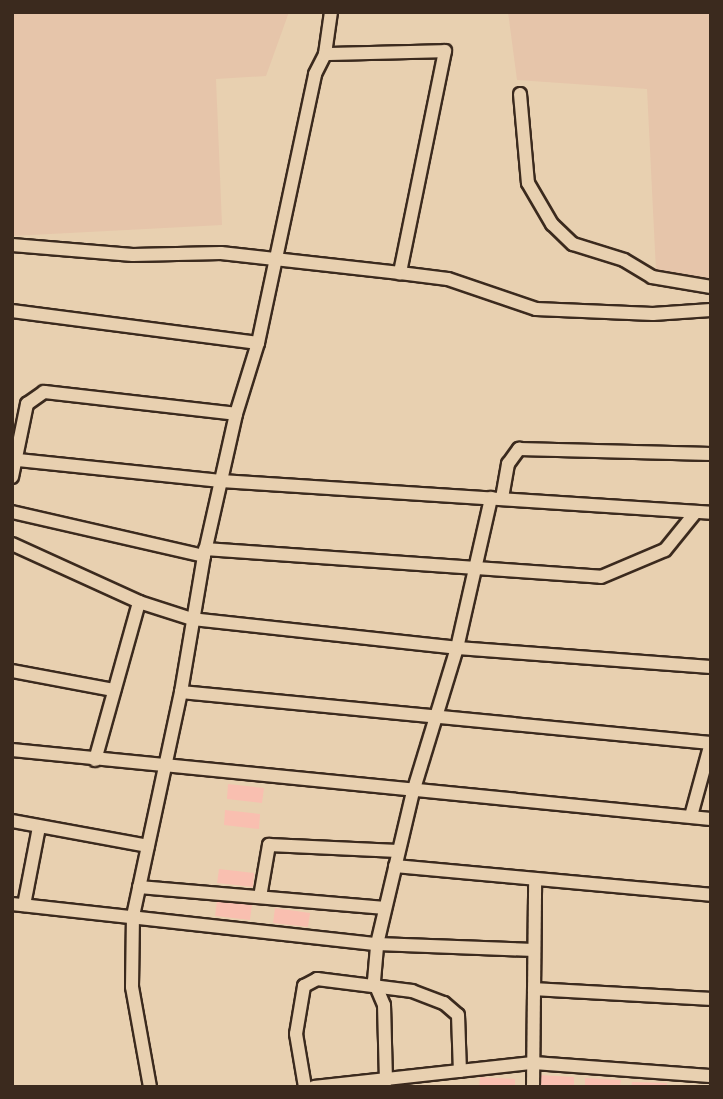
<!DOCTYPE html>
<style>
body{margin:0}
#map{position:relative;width:723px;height:1099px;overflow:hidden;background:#e8d0b0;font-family:Itim,sans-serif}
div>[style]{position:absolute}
.built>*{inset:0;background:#e6c5aa}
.building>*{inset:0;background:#f9bfb0}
.roads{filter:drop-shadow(2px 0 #3b2a1e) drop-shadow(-2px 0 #3b2a1e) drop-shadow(0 2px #3b2a1e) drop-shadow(0 -2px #3b2a1e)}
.minor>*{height:12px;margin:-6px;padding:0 6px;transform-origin:6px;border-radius:6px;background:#e8d0b0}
span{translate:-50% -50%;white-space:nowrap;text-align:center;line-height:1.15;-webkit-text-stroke:7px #e8d0b0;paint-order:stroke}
.frame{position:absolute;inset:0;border:14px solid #3b2a1e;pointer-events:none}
</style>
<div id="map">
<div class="built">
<div style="clip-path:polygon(12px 12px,289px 12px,266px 76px,216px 79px,222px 225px,12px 236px)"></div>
<div style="clip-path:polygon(508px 12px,711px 12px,711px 279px,656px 271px,647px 89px,517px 80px)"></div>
</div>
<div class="building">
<div style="clip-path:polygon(228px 784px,264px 788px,262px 803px,227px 799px)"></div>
<div style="clip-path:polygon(225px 810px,260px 814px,259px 829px,224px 825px)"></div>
<div style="clip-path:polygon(219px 869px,254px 873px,253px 887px,217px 883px)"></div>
<div style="clip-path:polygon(217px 901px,252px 905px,250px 920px,215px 916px)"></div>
<div style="clip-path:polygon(275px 908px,310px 913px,308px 927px,273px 923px)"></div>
<div style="clip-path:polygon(539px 1075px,574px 1077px,574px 1087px,539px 1087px)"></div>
<div style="clip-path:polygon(480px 1077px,515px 1079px,515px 1087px,479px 1087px)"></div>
<div style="clip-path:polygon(585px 1078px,621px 1080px,620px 1087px,585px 1087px)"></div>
<div style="clip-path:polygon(632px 1082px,667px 1083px,667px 1087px,631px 1087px)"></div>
</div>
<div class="roads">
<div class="minor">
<div style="left:325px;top:54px;width:42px;rotate:-81.9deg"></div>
<div style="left:520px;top:94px;width:89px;rotate:84.9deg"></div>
<div style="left:528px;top:183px;width:48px;rotate:59.7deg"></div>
<div style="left:552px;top:224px;width:29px;rotate:44deg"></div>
<div style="left:573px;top:244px;width:53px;rotate:17.4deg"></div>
<div style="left:624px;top:260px;width:33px;rotate:31deg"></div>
<div style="left:652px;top:277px;width:60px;rotate:9.6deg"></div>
<div style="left:12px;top:245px;width:121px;rotate:4.7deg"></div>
<div style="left:133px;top:255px;width:88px;rotate:-1.3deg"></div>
<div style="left:221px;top:253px;width:180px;rotate:6.4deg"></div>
<div style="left:400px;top:273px;width:48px;rotate:7.1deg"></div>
<div style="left:448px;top:279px;width:93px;rotate:18.8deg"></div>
<div style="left:536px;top:309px;width:117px;rotate:2.4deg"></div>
<div style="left:653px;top:314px;width:58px;rotate:-3.9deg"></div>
<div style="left:12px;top:311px;width:248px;rotate:7.4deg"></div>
<div style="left:18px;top:460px;width:204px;rotate:5.9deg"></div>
<div style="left:221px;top:481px;width:491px;rotate:3.7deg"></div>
<div style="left:12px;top:477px;width:75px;rotate:-78.4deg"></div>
<div style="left:27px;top:404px;width:21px;rotate:-35deg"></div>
<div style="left:44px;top:392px;width:193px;rotate:6.5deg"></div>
<div style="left:502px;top:498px;width:35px;rotate:-80deg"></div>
<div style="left:508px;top:464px;width:19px;rotate:-54deg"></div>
<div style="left:519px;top:449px;width:192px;rotate:1.5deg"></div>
<div style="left:12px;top:512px;width:197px;rotate:12.9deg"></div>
<div style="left:12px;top:544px;width:140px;rotate:24.5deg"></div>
<div style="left:139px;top:602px;width:56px;rotate:17.8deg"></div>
<div style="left:192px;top:619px;width:267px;rotate:6.2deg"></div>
<div style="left:457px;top:648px;width:255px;rotate:4.3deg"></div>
<div style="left:205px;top:549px;width:397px;rotate:4deg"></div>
<div style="left:601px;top:577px;width:69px;rotate:-22.9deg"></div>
<div style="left:665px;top:550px;width:48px;rotate:-51deg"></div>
<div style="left:12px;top:671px;width:104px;rotate:10.6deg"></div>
<div style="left:181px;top:692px;width:532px;rotate:5.5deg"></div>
<div style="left:12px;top:750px;width:702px;rotate:5.64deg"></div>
<div style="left:95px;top:760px;width:164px;rotate:-74.4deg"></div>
<div style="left:691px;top:816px;width:76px;rotate:-74.7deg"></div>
<div style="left:12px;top:821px;width:138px;rotate:10.4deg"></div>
<div style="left:395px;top:866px;width:317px;rotate:5.2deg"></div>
<div style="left:139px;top:887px;width:247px;rotate:4.9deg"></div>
<div style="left:260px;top:897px;width:53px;rotate:-80.2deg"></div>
<div style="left:269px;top:845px;width:129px;rotate:2.7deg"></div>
<div style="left:12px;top:904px;width:367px;rotate:6.3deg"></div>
<div style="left:377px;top:944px;width:157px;rotate:2.2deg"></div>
<div style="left:24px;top:905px;width:79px;rotate:-79.1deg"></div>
<div style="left:534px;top:989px;width:177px;rotate:3.2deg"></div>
<div style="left:386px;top:1081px;width:76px;rotate:-91.5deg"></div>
<div style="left:384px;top:1005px;width:26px;rotate:-113deg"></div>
<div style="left:374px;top:981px;width:37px;rotate:-85deg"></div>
<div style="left:377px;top:944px;width:156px;rotate:-76.7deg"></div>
<div style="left:413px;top:792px;width:151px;rotate:-73deg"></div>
<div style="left:457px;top:648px;width:154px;rotate:-77.2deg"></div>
<div style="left:150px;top:1087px;width:102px;rotate:-100.2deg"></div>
<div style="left:132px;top:987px;width:71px;rotate:-89.2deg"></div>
<div style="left:133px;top:916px;width:229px;rotate:-77.9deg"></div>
<div style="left:181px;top:692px;width:138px;rotate:-80.4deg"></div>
<div style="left:204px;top:556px;width:146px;rotate:-77.3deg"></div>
<div style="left:236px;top:414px;width:74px;rotate:-72.8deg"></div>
<div style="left:258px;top:343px;width:275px;rotate:-78deg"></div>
<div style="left:315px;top:74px;width:22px;rotate:-63deg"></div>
<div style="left:325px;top:54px;width:120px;rotate:-1.4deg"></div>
<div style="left:445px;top:51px;width:227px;rotate:101.5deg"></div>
<div style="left:305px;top:1087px;width:54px;rotate:-99.6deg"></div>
<div style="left:296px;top:1034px;width:49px;rotate:-80.5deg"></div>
<div style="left:304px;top:986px;width:15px;rotate:-28deg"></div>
<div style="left:317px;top:979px;width:96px;rotate:7.2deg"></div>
<div style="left:412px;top:991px;width:34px;rotate:21deg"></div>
<div style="left:444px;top:1003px;width:18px;rotate:41deg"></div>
<div style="left:458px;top:1015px;width:56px;rotate:88deg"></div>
<div style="left:314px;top:1087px;width:220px;rotate:-6.3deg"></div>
<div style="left:533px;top:1063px;width:178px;rotate:4.2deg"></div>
<div style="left:533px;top:1087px;width:208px;rotate:-89.4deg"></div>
</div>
</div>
<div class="frame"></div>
</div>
